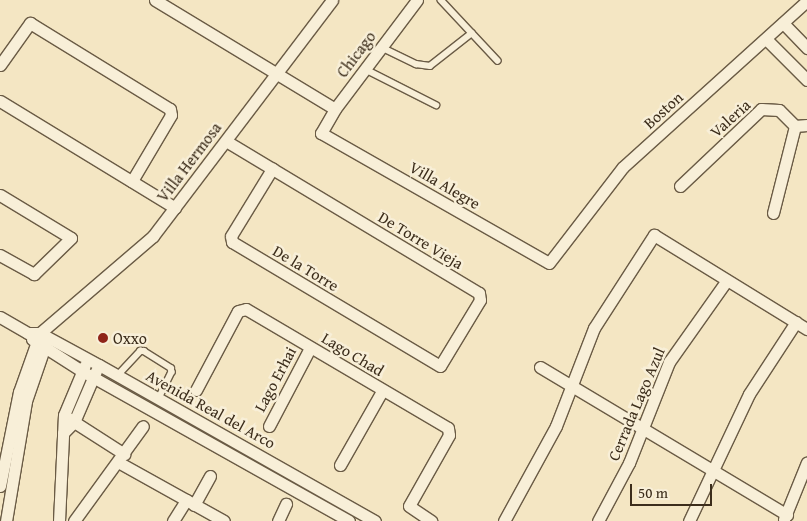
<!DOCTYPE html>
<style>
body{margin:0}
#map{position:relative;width:807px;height:521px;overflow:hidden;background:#f4e6c3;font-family:"Gentium Book Plus",serif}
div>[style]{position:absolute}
.roads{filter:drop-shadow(1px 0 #6a5b45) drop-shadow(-1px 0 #6a5b45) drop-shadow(0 1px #6a5b45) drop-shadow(0 -1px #6a5b45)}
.service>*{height:5.5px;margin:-2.75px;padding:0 2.75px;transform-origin:2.75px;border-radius:2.75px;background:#f8efd8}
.minor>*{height:11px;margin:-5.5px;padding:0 5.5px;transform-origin:5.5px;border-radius:5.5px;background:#f8efd8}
.dots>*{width:14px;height:14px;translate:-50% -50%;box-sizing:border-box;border:2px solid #f8efd8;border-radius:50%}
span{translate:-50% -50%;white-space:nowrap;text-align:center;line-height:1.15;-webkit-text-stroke:5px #f8efd8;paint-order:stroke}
.street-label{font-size:16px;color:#3c2d1b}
.poi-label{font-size:16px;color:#3c2d1b}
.left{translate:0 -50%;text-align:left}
.scale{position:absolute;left:630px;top:484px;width:82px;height:22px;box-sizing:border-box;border:2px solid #3c2d1b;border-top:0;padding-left:6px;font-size:15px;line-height:18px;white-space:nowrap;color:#3c2d1b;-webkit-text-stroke:4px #f8efd8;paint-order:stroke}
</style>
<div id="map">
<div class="roads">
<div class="service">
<div style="left:441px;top:0;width:83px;rotate:46.9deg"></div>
<div style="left:381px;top:47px;width:39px;rotate:26deg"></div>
<div style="left:416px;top:64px;width:14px;rotate:8deg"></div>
<div style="left:430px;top:66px;width:53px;rotate:-38.2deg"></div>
<div style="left:365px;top:69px;width:80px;rotate:26.9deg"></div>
<div style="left:118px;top:375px;width:33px;rotate:-47deg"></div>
<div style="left:140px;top:351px;width:4px"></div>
<div style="left:144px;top:351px;width:32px;rotate:32deg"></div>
<div style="left:171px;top:368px;width:4px;rotate:76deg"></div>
<div style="left:172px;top:372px;width:30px;rotate:116deg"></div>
</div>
<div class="minor">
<div style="left:155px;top:0;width:210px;rotate:31.2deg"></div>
<div style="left:417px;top:0;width:136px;rotate:127deg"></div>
<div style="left:335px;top:109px;width:28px;rotate:120deg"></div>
<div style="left:321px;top:133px;width:262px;rotate:29.7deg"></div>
<div style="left:549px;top:263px;width:121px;rotate:-52.4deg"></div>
<div style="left:623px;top:167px;width:248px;rotate:-42.1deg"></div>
<div style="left:783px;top:23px;width:35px;rotate:46deg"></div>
<div style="left:766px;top:39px;width:58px;rotate:45deg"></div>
<div style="left:0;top:65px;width:52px;rotate:-54.5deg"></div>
<div style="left:30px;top:23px;width:164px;rotate:31.6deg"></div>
<div style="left:170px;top:109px;width:6px;rotate:81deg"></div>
<div style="left:171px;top:115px;width:77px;rotate:120.6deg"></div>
<div style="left:0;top:101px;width:205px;rotate:31.4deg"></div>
<div style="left:226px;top:141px;width:295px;rotate:31deg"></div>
<div style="left:479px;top:293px;width:7px;rotate:82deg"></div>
<div style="left:480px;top:300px;width:77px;rotate:121.2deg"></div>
<div style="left:440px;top:366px;width:242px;rotate:-149.2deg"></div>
<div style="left:232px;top:242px;width:6px;rotate:-99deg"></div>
<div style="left:231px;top:236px;width:79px;rotate:-58.5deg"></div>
<div style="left:680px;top:186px;width:112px;rotate:-43.5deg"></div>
<div style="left:761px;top:109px;width:18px;rotate:3deg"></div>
<div style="left:779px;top:110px;width:23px;rotate:45deg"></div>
<div style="left:795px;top:126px;width:12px;rotate:-5deg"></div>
<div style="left:0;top:195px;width:83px;rotate:31.2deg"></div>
<div style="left:71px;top:238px;width:52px;rotate:135.8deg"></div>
<div style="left:34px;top:274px;width:39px;rotate:-151deg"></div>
<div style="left:773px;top:213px;width:90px;rotate:-75.8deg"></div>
<div style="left:0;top:317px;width:32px;rotate:30deg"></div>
<div style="left:28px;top:333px;width:12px"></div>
<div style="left:40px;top:333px;width:67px;rotate:28.5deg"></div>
<div style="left:99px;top:365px;width:317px;rotate:29.5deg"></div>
<div style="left:32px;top:339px;width:59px;rotate:32.6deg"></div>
<div style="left:82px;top:371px;width:306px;rotate:29.3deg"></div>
<div style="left:540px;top:367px;width:288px;rotate:30.9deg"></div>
<div style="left:196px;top:390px;width:89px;rotate:-62deg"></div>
<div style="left:238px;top:311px;width:8px;rotate:-14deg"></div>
<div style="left:246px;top:309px;width:234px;rotate:30.5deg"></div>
<div style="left:448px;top:428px;width:7px;rotate:82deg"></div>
<div style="left:449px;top:435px;width:81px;rotate:119.4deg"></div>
<div style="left:409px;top:506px;width:27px;rotate:34deg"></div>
<div style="left:68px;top:418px;width:67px;rotate:32.7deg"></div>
<div style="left:269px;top:426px;width:88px;rotate:-62.3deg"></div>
<div style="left:63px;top:433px;width:16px;rotate:-45deg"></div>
<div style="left:74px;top:422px;width:56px;rotate:-66.7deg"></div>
<div style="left:118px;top:462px;width:121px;rotate:29.1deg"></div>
<div style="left:340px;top:465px;width:85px;rotate:-60.4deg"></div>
<div style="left:0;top:486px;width:96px;rotate:-78.6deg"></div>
<div style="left:19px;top:392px;width:63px;rotate:-70.4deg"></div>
<div style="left:40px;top:333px;width:149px;rotate:-40.6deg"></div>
<div style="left:153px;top:236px;width:296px;rotate:-52.8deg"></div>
<div style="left:194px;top:505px;width:33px;rotate:-61deg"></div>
<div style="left:784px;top:519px;width:61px;rotate:-68deg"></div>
<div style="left:6px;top:521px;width:122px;rotate:-80.5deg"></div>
<div style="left:26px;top:401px;width:61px;rotate:-71deg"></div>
<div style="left:59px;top:521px;width:106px;rotate:-87.3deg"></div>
<div style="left:64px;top:415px;width:54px;rotate:-67.2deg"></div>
<div style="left:74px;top:521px;width:117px;rotate:-54deg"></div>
<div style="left:173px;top:521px;width:25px;rotate:-58deg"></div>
<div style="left:278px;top:521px;width:19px;rotate:-65deg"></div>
<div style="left:504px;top:521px;width:108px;rotate:-61.3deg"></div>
<div style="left:556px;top:426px;width:105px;rotate:-68.8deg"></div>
<div style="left:594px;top:328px;width:111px;rotate:-57.2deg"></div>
<div style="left:654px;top:235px;width:180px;rotate:31.6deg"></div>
<div style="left:598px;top:521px;width:66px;rotate:-61.9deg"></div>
<div style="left:629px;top:463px;width:109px;rotate:-68.4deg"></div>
<div style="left:669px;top:362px;width:100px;rotate:-54.7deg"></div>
<div style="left:689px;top:521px;width:140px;rotate:-64.7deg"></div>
<div style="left:749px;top:394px;width:86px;rotate:-56.9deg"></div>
</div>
</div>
<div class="dots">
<div style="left:103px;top:338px;background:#8f2418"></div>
</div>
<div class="street-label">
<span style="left:356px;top:54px;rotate:-53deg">Chicago</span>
<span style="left:663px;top:110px;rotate:-42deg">Boston</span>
<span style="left:730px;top:118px;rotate:-42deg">Valeria</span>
<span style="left:189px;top:162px;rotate:-53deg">Villa Hermosa</span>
<span style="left:445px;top:185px;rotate:30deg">Villa Alegre</span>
<span style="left:421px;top:240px;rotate:31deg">De Torre Vieja</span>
<span style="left:306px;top:268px;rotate:31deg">De la Torre</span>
<span style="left:353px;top:354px;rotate:31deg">Lago Chad</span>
<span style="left:275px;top:379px;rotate:-62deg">Lago Erhai</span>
<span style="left:636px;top:404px;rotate:-67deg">Cerrada Lago Azul</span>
<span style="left:211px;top:409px;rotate:29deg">Avenida Real del Arco</span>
</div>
<div class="poi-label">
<span class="left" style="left:113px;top:338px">Oxxo</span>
</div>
<div class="scale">50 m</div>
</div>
